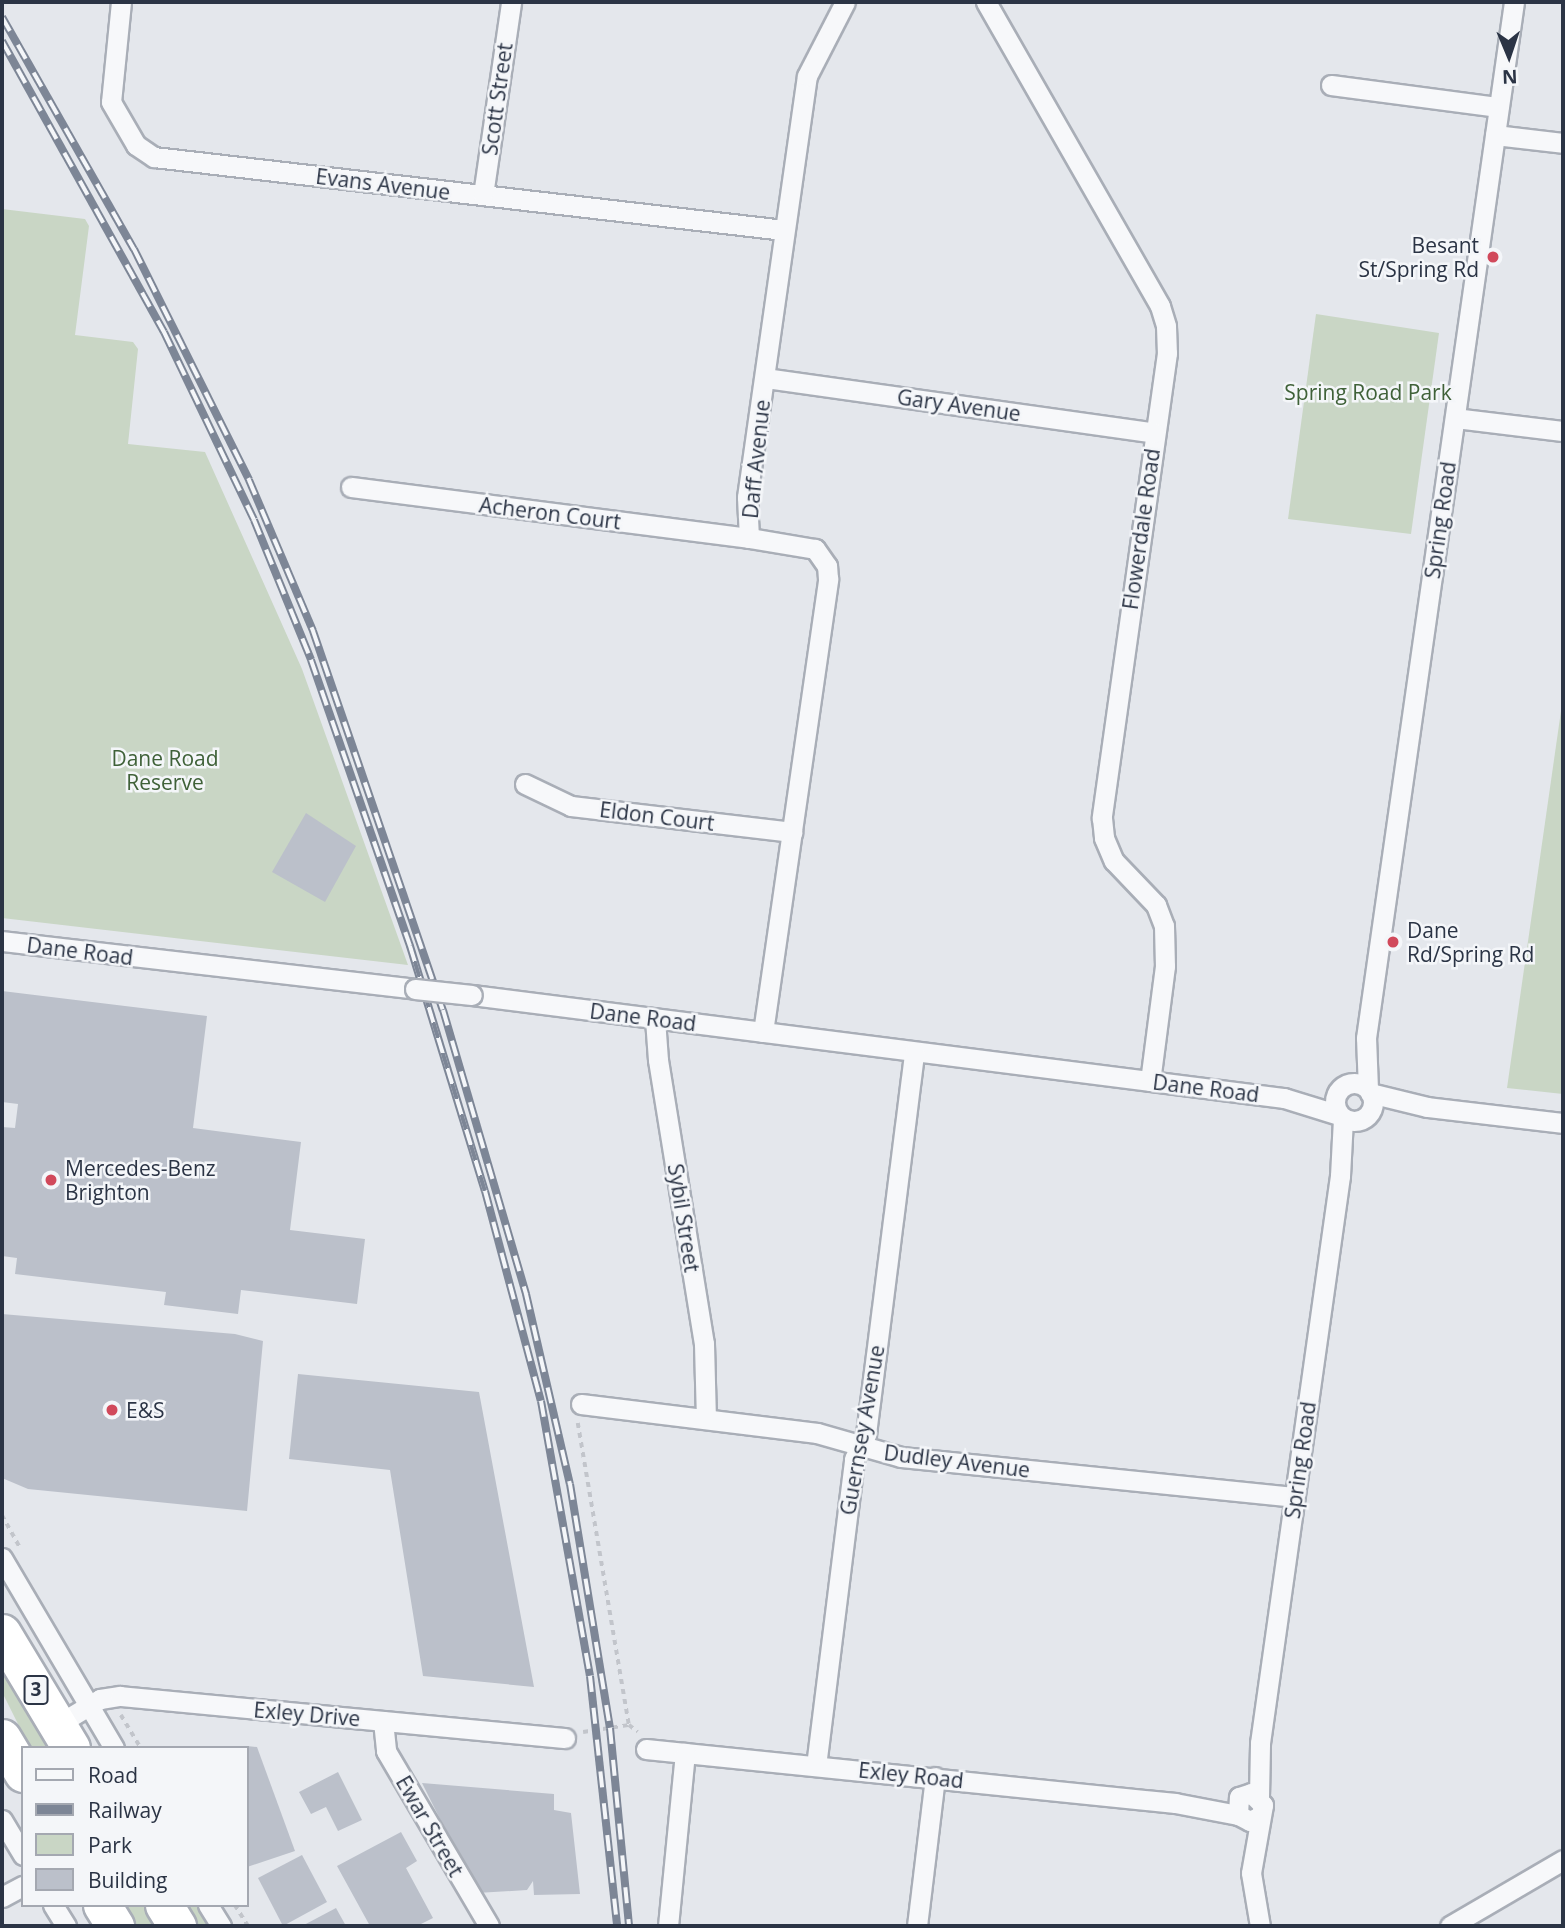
<!DOCTYPE html>
<style>
body{margin:0}
#map{position:relative;width:1565px;height:1928px;overflow:hidden;background:#e4e7ec;font-family:"Open Sans",sans-serif}
div>[style]{position:absolute}
.green>*{inset:0;background:#c9d6c5}
.building>*{inset:0;background:#bbc0ca}
.path>*{height:3.5px;margin-top:-1.75px;transform-origin:0;background:repeating-linear-gradient(90deg,#c2c5cb 0 5px,transparent 0 10px)}
.roads{filter:drop-shadow(2px 0 #a9aeb7) drop-shadow(-2px 0 #a9aeb7) drop-shadow(0 2px #a9aeb7) drop-shadow(0 -2px #a9aeb7)}
.street>*{height:19px;margin:-9.5px;padding:0 9.5px;transform-origin:9.5px;border-radius:9.5px;background:#f7f8fa}
.street>.ring{margin:-9.5px;padding:0;box-sizing:content-box;background:none;border:19px solid #f7f8fa;border-radius:50%}
.highway>*{height:37px;margin:-18.5px;padding:0 18.5px;transform-origin:18.5px;border-radius:18.5px;background:#fff}
.rail>*{height:8px;margin-top:-4px;transform-origin:0;background:repeating-linear-gradient(90deg,#f4f6f9 0 16px,#7d8696 0 32px);box-sizing:border-box;border-block:2px solid #7d8696}
.bridges{filter:drop-shadow(2px 0 #a9aeb7) drop-shadow(-2px 0 #a9aeb7) drop-shadow(0 2px #a9aeb7) drop-shadow(0 -2px #a9aeb7)}
.street-bridge>*{height:19px;margin:-9.5px;padding:0 9.5px;transform-origin:9.5px;border-radius:9.5px;background:#f7f8fa}
.dots>*{width:19px;height:19px;translate:-50% -50%;box-sizing:border-box;border:4px solid #f4f6f9;border-radius:50%}
span{translate:-50% -50%;white-space:nowrap;text-align:center;line-height:1.15;-webkit-text-stroke:5px #f4f6f9;paint-order:stroke}
.shield-label span{padding:2px 5px;background:#f4f6f9;border:2px solid;border-radius:5px;-webkit-text-stroke-width:0}
.shield-label{font-size:19px;color:#2b3445;font-weight:700}
.street-label{font-size:21px;color:#2b3445}
.poi-label{font-size:21px;color:#2b3445}
.right{translate:-100% -50%;text-align:right}
.left{translate:0 -50%;text-align:left}
.park-label{font-size:21px;color:#3f6138}
.frame{position:absolute;inset:0;border:4px solid #2b3445;pointer-events:none}
.legend{position:absolute;left:21px;top:1746px;width:228px;height:161px;box-sizing:border-box;background:#f4f6f9;border:2px solid #a4a8b1;margin:0;padding:9px 12px;list-style:none;font-size:21px;color:#2b3445}
.legend li{display:flex;align-items:center;gap:14px;height:35px}
.legend b{width:35px;border:2px solid #a4a8b1}
.north{position:absolute;left:1474px;top:21px;width:70px;height:70px;-webkit-text-stroke:5px #f4f6f9;paint-order:stroke;rotate:178deg;font-size:19px;font-weight:700;line-height:28px;text-align:center;color:#2b3445}
.north::after{content:'';display:block;margin:auto;width:24px;height:32px;background:#2b3445;clip-path:polygon(50% 0,100% 100%,50% 72%,0 100%)}
</style>
<div id="map">
<div class="green">
<div style="clip-path:polygon(2px 209px,85px 219px,89px 226px,75px 335px,133px 342px,138px 349px,128px 444px,205px 452px,302px 669px,408px 965px,2px 918px)"></div>
<div style="clip-path:polygon(1316px 314px,1439px 333px,1411px 534px,1288px 519px)"></div>
<div style="clip-path:polygon(1563px 697px,1563px 1094px,1507px 1088px)"></div>
<div style="clip-path:polygon(2px 1665px,51px 1748px,30px 1748px,2px 1692px)"></div>
<div style="clip-path:polygon(122px 1905px,145px 1905px,157px 1926px,134px 1926px)"></div>
<div style="clip-path:polygon(185px 1905px,197px 1905px,210px 1926px,198px 1926px)"></div>
</div>
<div class="building">
<div style="clip-path:polygon(306px 813px,356px 846px,325px 902px,272px 872px)"></div>
<div style="clip-path:polygon(2px 991px,207px 1016px,193px 1128px,301px 1142px,290px 1230px,365px 1239px,357px 1304px,241px 1290px,238px 1314px,164px 1305px,166px 1292px,15px 1274px,17px 1258px,2px 1256px,2px 1127px,15px 1128px,18px 1104px,2px 1102px)"></div>
<div style="clip-path:polygon(2px 1314px,235px 1334px,263px 1341px,247px 1511px,28px 1489px,2px 1478px)"></div>
<div style="clip-path:polygon(298px 1374px,479px 1392px,534px 1687px,423px 1676px,390px 1470px,289px 1459px)"></div>
<div style="clip-path:polygon(247px 1746px,257px 1747px,295px 1851px,247px 1867px)"></div>
<div style="clip-path:polygon(338px 1772px,362px 1820px,338px 1831px,326px 1807px,311px 1814px,299px 1792px)"></div>
<div style="clip-path:polygon(422px 1783px,554px 1794px,554px 1810px,571px 1813px,580px 1894px,534px 1895px,533px 1881px,527px 1890px,477px 1893px)"></div>
<div style="clip-path:polygon(401px 1832px,417px 1861px,406px 1868px,433px 1918px,417px 1926px,370px 1926px,337px 1866px)"></div>
<div style="clip-path:polygon(302px 1855px,327px 1902px,283px 1926px,258px 1878px)"></div>
<div style="clip-path:polygon(336px 1908px,346px 1926px,302px 1926px)"></div>
</div>
<div class="path">
<div style="left:578px;top:1423px;width:306px;rotate:80.4deg"></div>
<div style="left:2px;top:1515px;width:37px;rotate:61deg"></div>
<div style="left:121px;top:1715px;width:39px;rotate:59deg"></div>
<div style="left:583px;top:1732px;width:47px;rotate:-8.7deg"></div>
<div style="left:629px;top:1725px;width:11px;rotate:38deg"></div>
<div style="left:235px;top:1905px;width:25px;rotate:58deg"></div>
</div>
<div class="roads">
<div class="street">
<div style="left:121px;top:2px;width:100px;rotate:95.7deg"></div>
<div style="left:111px;top:102px;width:50px;rotate:59.8deg"></div>
<div style="left:136px;top:145px;width:22px;rotate:34deg"></div>
<div style="left:154px;top:157px;width:634px;rotate:6.61deg"></div>
<div style="left:986px;top:2px;width:350px;rotate:60.2deg"></div>
<div style="left:1160px;top:306px;width:21px;rotate:73deg"></div>
<div style="left:1166px;top:326px;width:27px;rotate:88deg"></div>
<div style="left:1167px;top:353px;width:470px;rotate:98deg"></div>
<div style="left:1102px;top:818px;width:20px;rotate:84deg"></div>
<div style="left:1104px;top:838px;width:25px;rotate:67deg"></div>
<div style="left:1114px;top:861px;width:61px;rotate:46.3deg"></div>
<div style="left:1156px;top:905px;width:22px;rotate:69deg"></div>
<div style="left:1164px;top:926px;width:40px;rotate:88.6deg"></div>
<div style="left:1165px;top:966px;width:116px;rotate:97.4deg"></div>
<div style="left:1331px;top:85px;width:169px;rotate:7.5deg"></div>
<div style="left:1495px;top:135px;width:68px;rotate:6.7deg"></div>
<div style="left:483px;top:195px;width:195px;rotate:-81.7deg"></div>
<div style="left:765px;top:378px;width:393px;rotate:8deg"></div>
<div style="left:1455px;top:418px;width:109px;rotate:6.9deg"></div>
<div style="left:351px;top:487px;width:401px;rotate:7.3deg"></div>
<div style="left:525px;top:784px;width:51px;rotate:25.6deg"></div>
<div style="left:571px;top:806px;width:223px;rotate:6.7deg"></div>
<div style="left:2px;top:941px;width:416px;rotate:6.6deg"></div>
<div style="left:472px;top:995px;width:819px;rotate:7.23deg"></div>
<div style="left:1284px;top:1098px;width:58px;rotate:17.2deg"></div>
<div style="left:655px;top:1019px;width:41px;rotate:85.8deg"></div>
<div style="left:658px;top:1060px;width:288px;rotate:80.8deg"></div>
<div style="left:704px;top:1344px;width:74px;rotate:88.5deg"></div>
<div style="left:763px;top:1032px;width:458px;rotate:-81.8deg"></div>
<div style="left:828px;top:579px;width:13px;rotate:-94deg"></div>
<div style="left:827px;top:566px;width:21px;rotate:-125deg"></div>
<div style="left:815px;top:549px;width:67px;rotate:-170.5deg"></div>
<div style="left:749px;top:538px;width:41px;rotate:-92.8deg"></div>
<div style="left:747px;top:497px;width:425px;rotate:-81.9deg"></div>
<div style="left:807px;top:76px;width:83px;rotate:-62.8deg"></div>
<div class="ring" style="left:1335px;top:1083px;width:19px;height:19px"></div>
<div style="left:1368px;top:1089px;width:51px;rotate:-92.2deg"></div>
<div style="left:1366px;top:1038px;width:1047px;rotate:-81.87deg"></div>
<div style="left:1370px;top:1093px;width:59px;rotate:13.8deg"></div>
<div style="left:1427px;top:1107px;width:137px;rotate:6.7deg"></div>
<div style="left:581px;top:1404px;width:238px;rotate:7deg"></div>
<div style="left:817px;top:1433px;width:87px;rotate:15.9deg"></div>
<div style="left:901px;top:1457px;width:395px;rotate:5.8deg"></div>
<div style="left:2px;top:1558px;width:221px;rotate:59.5deg"></div>
<div style="left:383px;top:1721px;width:30px;rotate:84deg"></div>
<div style="left:386px;top:1751px;width:203px;rotate:59.5deg"></div>
<div style="left:57px;top:1725px;width:50px;rotate:-31.2deg"></div>
<div style="left:100px;top:1699px;width:20px;rotate:-9deg"></div>
<div style="left:120px;top:1696px;width:447px;rotate:5.4deg"></div>
<div style="left:646px;top:1749px;width:532px;rotate:5.83deg"></div>
<div style="left:1175px;top:1803px;width:64px;rotate:10.8deg"></div>
<div style="left:816px;top:1766px;width:309px;rotate:-82.9deg"></div>
<div style="left:854px;top:1459px;width:28px;rotate:-64deg"></div>
<div style="left:866px;top:1434px;width:385px;rotate:-82.8deg"></div>
<div style="left:1259px;top:1797px;width:54px;rotate:-88.9deg"></div>
<div style="left:1260px;top:1743px;width:573px;rotate:-81.97deg"></div>
<div style="left:1340px;top:1176px;width:58px;rotate:-87deg"></div>
<div style="left:1258px;top:1817px;width:9px;rotate:153deg"></div>
<div style="left:1250px;top:1821px;width:13px;rotate:-153deg"></div>
<div style="left:1238px;top:1815px;width:18px;rotate:-87deg"></div>
<div style="left:1239px;top:1797px;width:13px;rotate:-18deg"></div>
<div style="left:1251px;top:1793px;width:17px;rotate:45deg"></div>
<div style="left:1263px;top:1805px;width:69px;rotate:100deg"></div>
<div style="left:1251px;top:1873px;width:54px;rotate:80.4deg"></div>
<div style="left:2px;top:1820px;width:41px;rotate:59deg"></div>
<div style="left:2px;top:1897px;width:24px;rotate:-28deg"></div>
<div style="left:53px;top:1905px;width:25px;rotate:58deg"></div>
<div style="left:208px;top:1905px;width:25px;rotate:58deg"></div>
<div style="left:668px;top:1926px;width:174px;rotate:-84.4deg"></div>
<div style="left:917px;top:1926px;width:150px;rotate:-83.1deg"></div>
<div style="left:1450px;top:1926px;width:131px;rotate:-30.3deg"></div>
</div>
<div class="highway">
<div style="left:2px;top:1633px;width:134px;rotate:59deg"></div>
<div style="left:2px;top:1738px;width:41px;rotate:59deg"></div>
<div style="left:102px;top:1905px;width:25px;rotate:58deg"></div>
<div style="left:164px;top:1905px;width:25px;rotate:58deg"></div>
</div>
</div>
<div class="rail">
<div style="left:2px;top:17px;width:267px;rotate:60.4deg"></div>
<div style="left:134px;top:249px;width:258px;rotate:63.5deg"></div>
<div style="left:249px;top:480px;width:164px;rotate:67deg"></div>
<div style="left:313px;top:631px;width:401px;rotate:71.1deg"></div>
<div style="left:443px;top:1010px;width:296px;rotate:73.7deg"></div>
<div style="left:526px;top:1294px;width:195px;rotate:77deg"></div>
<div style="left:570px;top:1484px;width:247px;rotate:80.7deg"></div>
<div style="left:610px;top:1728px;width:199px;rotate:84.5deg"></div>
<div style="left:2px;top:41px;width:333px;rotate:60.9deg"></div>
<div style="left:164px;top:332px;width:208px;rotate:64.4deg"></div>
<div style="left:254px;top:520px;width:151px;rotate:67.8deg"></div>
<div style="left:311px;top:660px;width:303px;rotate:70.9deg"></div>
<div style="left:410px;top:946px;width:256px;rotate:73deg"></div>
<div style="left:485px;top:1191px;width:217px;rotate:75.1deg"></div>
<div style="left:541px;top:1401px;width:279px;rotate:79.9deg"></div>
<div style="left:590px;top:1676px;width:251px;rotate:83.8deg"></div>
</div>
<div class="bridges">
<div class="street-bridge">
<div style="left:415px;top:989px;width:57px;rotate:6deg"></div>
</div>
</div>
<div class="dots">
<div style="left:1493px;top:257px;background:#d1495b"></div>
<div style="left:1393px;top:942px;background:#d1495b"></div>
<div style="left:51px;top:1180px;background:#d1495b"></div>
<div style="left:112px;top:1410px;background:#d1495b"></div>
</div>
<div class="shield-label">
<span style="left:36px;top:1690px">3</span>
</div>
<div class="street-label">
<span style="left:497px;top:99px;rotate:-82deg">Scott Street</span>
<span style="left:383px;top:184px;rotate:7deg">Evans Avenue</span>
<span style="left:959px;top:405px;rotate:8deg">Gary Avenue</span>
<span style="left:756px;top:459px;rotate:-84deg">Daff Avenue</span>
<span style="left:550px;top:513px;rotate:7deg">Acheron Court</span>
<span style="left:1440px;top:520px;rotate:-82deg">Spring Road</span>
<span style="left:1141px;top:529px;rotate:-82deg">Flowerdale Road</span>
<span style="left:657px;top:816px;rotate:7deg">Eldon Court</span>
<span style="left:80px;top:951px;rotate:7deg">Dane Road</span>
<span style="left:643px;top:1017px;rotate:7deg">Dane Road</span>
<span style="left:1206px;top:1088px;rotate:7deg">Dane Road</span>
<span style="left:684px;top:1218px;rotate:81deg">Sybil Street</span>
<span style="left:862px;top:1430px;rotate:-80deg">Guernsey Avenue</span>
<span style="left:1300px;top:1460px;rotate:-82deg">Spring Road</span>
<span style="left:957px;top:1461px;rotate:7deg">Dudley Avenue</span>
<span style="left:307px;top:1714px;rotate:5deg">Exley Drive</span>
<span style="left:911px;top:1775px;rotate:6deg">Exley Road</span>
<span style="left:430px;top:1826px;rotate:60deg">Ewar Street</span>
</div>
<div class="poi-label">
<span class="right" style="left:1479px;top:257px">Besant<br>St/Spring Rd</span>
<span class="left" style="left:1407px;top:942px">Dane<br>Rd/Spring Rd</span>
<span class="left" style="left:65px;top:1180px">Mercedes-Benz<br>Brighton</span>
<span class="left" style="left:126px;top:1410px">E&amp;S</span>
</div>
<div class="park-label">
<span style="left:1368px;top:392px">Spring Road Park</span>
<span style="left:165px;top:770px">Dane Road<br>Reserve</span>
</div>
<div class="frame"></div>
<ul class="legend">
<li><b style="height:9px;background:#f7f8fa"></b>Road</li>
<li><b style="height:9px;background:#7d8696"></b>Railway</li>
<li><b style="height:19px;background:#c9d6c5"></b>Park</li>
<li><b style="height:19px;background:#bbc0ca"></b>Building</li>
</ul>
<div class="north">N</div>
</div>
